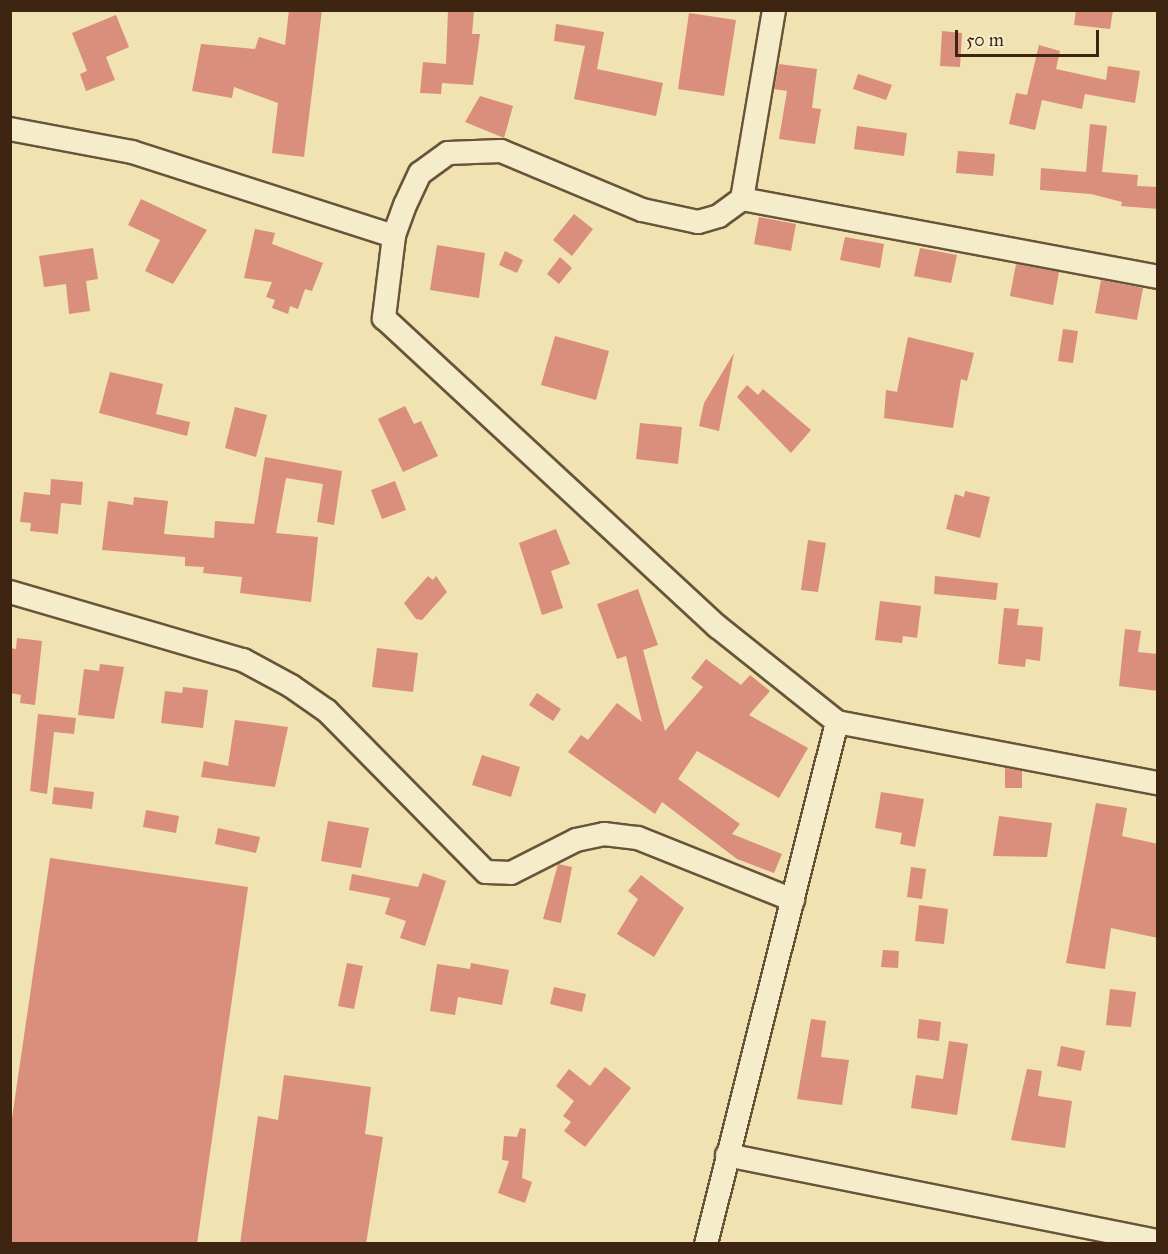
<!DOCTYPE html>
<style>
body{margin:0}
#map{position:relative;width:1168px;height:1254px;overflow:hidden;background:#f0e2b1;font-family:"IM FELL Great Primer",serif}
div>[style]{position:absolute}
.building>*{inset:0;background:#da8e7c}
.roads{filter:drop-shadow(2px 0 #6a5439) drop-shadow(-2px 0 #6a5439) drop-shadow(0 2px #6a5439) drop-shadow(0 -2px #6a5439)}
.minor>*{height:22px;margin:-11px;padding:0 11px;transform-origin:11px;border-radius:11px;background:#f5eccc}
span{translate:-50% -50%;white-space:nowrap;text-align:center;line-height:1.15;-webkit-text-stroke:4.5px #f5eccc;paint-order:stroke}
.frame{position:absolute;inset:0;border:12px solid #3d2511;pointer-events:none}
.scale{position:absolute;left:955px;top:30px;width:144px;height:27px;box-sizing:border-box;border:3px solid #3d2511;border-top:0;padding-left:8px;font-size:18px;line-height:21px;white-space:nowrap;color:#3d2511;-webkit-text-stroke:4px #f5eccc;paint-order:stroke}
</style>
<div id="map">
<div class="building">
<div style="clip-path:polygon(289px 10px,322px 10px,304px 157px,272px 153px,278px 103px,234px 87px,232px 98px,192px 91px,201px 44px,255px 49px,259px 37px,285px 45px)"></div>
<div style="clip-path:polygon(448px 10px,474px 10px,472px 34px,480px 34px,473px 85px,442px 83px,441px 94px,420px 93px,423px 62px,446px 64px)"></div>
<div style="clip-path:polygon(1076px 10px,1113px 10px,1110px 29px,1074px 25px)"></div>
<div style="clip-path:polygon(689px 13px,736px 20px,724px 96px,678px 89px)"></div>
<div style="clip-path:polygon(116px 15px,129px 47px,106px 57px,115px 80px,86px 91px,80px 74px,87px 71px,72px 33px)"></div>
<div style="clip-path:polygon(556px 24px,604px 32px,597px 69px,663px 83px,656px 116px,574px 99px,585px 46px,554px 41px)"></div>
<div style="clip-path:polygon(942px 31px,962px 33px,960px 67px,940px 66px)"></div>
<div style="clip-path:polygon(1039px 45px,1060px 51px,1056px 69px,1106px 80px,1108px 66px,1140px 71px,1135px 103px,1085px 94px,1082px 109px,1042px 100px,1035px 130px,1009px 124px,1016px 93px,1027px 95px)"></div>
<div style="clip-path:polygon(779px 64px,817px 69px,812px 108px,821px 109px,815px 144px,779px 139px,787px 91px,774px 89px)"></div>
<div style="clip-path:polygon(858px 74px,892px 85px,886px 100px,853px 89px)"></div>
<div style="clip-path:polygon(480px 96px,513px 106px,504px 138px,465px 122px)"></div>
<div style="clip-path:polygon(1090px 124px,1107px 126px,1102px 172px,1138px 175px,1137px 186px,1158px 187px,1158px 209px,1121px 206px,1122px 202px,1091px 194px,1040px 190px,1041px 168px,1086px 172px)"></div>
<div style="clip-path:polygon(857px 126px,907px 133px,904px 156px,854px 149px)"></div>
<div style="clip-path:polygon(958px 151px,995px 154px,993px 176px,956px 173px)"></div>
<div style="clip-path:polygon(141px 199px,207px 230px,173px 284px,145px 271px,160px 240px,128px 225px)"></div>
<div style="clip-path:polygon(574px 214px,593px 229px,572px 256px,553px 240px)"></div>
<div style="clip-path:polygon(759px 217px,796px 224px,791px 251px,754px 244px)"></div>
<div style="clip-path:polygon(255px 229px,275px 233px,272px 244px,323px 263px,312px 291px,305px 289px,298px 309px,290px 306px,288px 314px,272px 308px,275px 300px,266px 297px,272px 282px,244px 278px)"></div>
<div style="clip-path:polygon(845px 237px,884px 244px,880px 268px,840px 260px)"></div>
<div style="clip-path:polygon(437px 245px,485px 253px,479px 298px,430px 290px)"></div>
<div style="clip-path:polygon(93px 248px,98px 279px,86px 281px,90px 311px,69px 314px,66px 284px,44px 287px,39px 256px)"></div>
<div style="clip-path:polygon(920px 248px,957px 255px,951px 283px,914px 276px)"></div>
<div style="clip-path:polygon(505px 251px,523px 260px,517px 273px,499px 265px)"></div>
<div style="clip-path:polygon(560px 257px,572px 268px,559px 284px,547px 274px)"></div>
<div style="clip-path:polygon(1016px 264px,1059px 272px,1053px 305px,1010px 296px)"></div>
<div style="clip-path:polygon(1101px 280px,1143px 288px,1137px 320px,1095px 313px)"></div>
<div style="clip-path:polygon(1063px 329px,1078px 331px,1073px 363px,1058px 361px)"></div>
<div style="clip-path:polygon(555px 336px,609px 351px,596px 400px,541px 385px)"></div>
<div style="clip-path:polygon(908px 337px,974px 353px,967px 381px,961px 379px,953px 428px,884px 418px,886px 390px,897px 392px)"></div>
<div style="clip-path:polygon(734px 353px,719px 431px,699px 426px,704px 403px)"></div>
<div style="clip-path:polygon(110px 372px,163px 384px,156px 414px,190px 422px,187px 436px,99px 413px)"></div>
<div style="clip-path:polygon(747px 385px,758px 395px,763px 389px,811px 430px,791px 453px,737px 397px)"></div>
<div style="clip-path:polygon(405px 406px,414px 424px,421px 421px,438px 456px,403px 472px,378px 419px)"></div>
<div style="clip-path:polygon(235px 407px,267px 415px,256px 457px,225px 448px)"></div>
<div style="clip-path:polygon(640px 423px,682px 427px,678px 464px,636px 459px)"></div>
<div style="clip-path:polygon(265px 457px,342px 471px,334px 525px,317px 522px,323px 484px,286px 478px,276px 533px,318px 537px,311px 602px,240px 593px,242px 577px,203px 573px,204px 567px,185px 566px,185px 557px,102px 550px,108px 501px,133px 505px,134px 497px,168px 501px,164px 534px,214px 538px,215px 521px,254px 524px)"></div>
<div style="clip-path:polygon(51px 479px,83px 482px,81px 505px,61px 503px,58px 534px,30px 531px,31px 523px,20px 522px,24px 492px,50px 495px)"></div>
<div style="clip-path:polygon(395px 481px,406px 510px,382px 519px,371px 490px)"></div>
<div style="clip-path:polygon(965px 491px,990px 497px,980px 538px,946px 529px,955px 494px,964px 497px)"></div>
<div style="clip-path:polygon(556px 529px,570px 564px,551px 571px,563px 608px,542px 615px,519px 543px)"></div>
<div style="clip-path:polygon(808px 540px,826px 543px,818px 592px,801px 590px)"></div>
<div style="clip-path:polygon(428px 576px,433px 580px,436px 576px,447px 592px,422px 620px,416px 619px,404px 603px)"></div>
<div style="clip-path:polygon(935px 576px,998px 583px,996px 600px,934px 594px)"></div>
<div style="clip-path:polygon(638px 589px,658px 645px,643px 650px,665px 731px,703px 687px,691px 678px,706px 659px,741px 685px,750px 675px,770px 691px,749px 715px,808px 748px,779px 798px,697px 751px,678px 779px,740px 824px,732px 834px,782px 854px,774px 873px,737px 859px,662px 802px,655px 814px,568px 752px,581px 735px,588px 740px,617px 703px,642px 722px,626px 656px,617px 659px,597px 604px)"></div>
<div style="clip-path:polygon(880px 601px,921px 606px,917px 638px,903px 636px,902px 643px,875px 640px)"></div>
<div style="clip-path:polygon(1004px 608px,1019px 609px,1017px 625px,1043px 627px,1040px 661px,1026px 659px,1025px 667px,998px 664px)"></div>
<div style="clip-path:polygon(1125px 629px,1141px 631px,1138px 652px,1158px 654px,1158px 691px,1119px 686px)"></div>
<div style="clip-path:polygon(17px 638px,42px 641px,35px 705px,20px 703px,21px 695px,10px 693px,10px 648px,16px 649px)"></div>
<div style="clip-path:polygon(377px 648px,418px 653px,413px 692px,372px 687px)"></div>
<div style="clip-path:polygon(100px 664px,124px 667px,114px 719px,78px 715px,84px 669px,99px 671px)"></div>
<div style="clip-path:polygon(183px 687px,208px 690px,203px 728px,161px 723px,165px 691px,182px 693px)"></div>
<div style="clip-path:polygon(537px 693px,561px 709px,553px 721px,529px 705px)"></div>
<div style="clip-path:polygon(38px 714px,76px 718px,74px 734px,54px 732px,47px 794px,30px 791px)"></div>
<div style="clip-path:polygon(235px 720px,288px 727px,275px 787px,201px 777px,204px 761px,228px 766px)"></div>
<div style="clip-path:polygon(482px 755px,520px 767px,511px 797px,472px 785px)"></div>
<div style="clip-path:polygon(1005px 768px,1022px 771px,1022px 788px,1005px 788px)"></div>
<div style="clip-path:polygon(54px 787px,94px 792px,92px 809px,52px 804px)"></div>
<div style="clip-path:polygon(881px 792px,924px 799px,915px 847px,900px 844px,902px 833px,875px 828px)"></div>
<div style="clip-path:polygon(1096px 803px,1127px 808px,1122px 836px,1158px 844px,1158px 938px,1111px 928px,1105px 969px,1066px 963px)"></div>
<div style="clip-path:polygon(146px 810px,179px 816px,176px 833px,143px 827px)"></div>
<div style="clip-path:polygon(999px 816px,1052px 823px,1047px 857px,993px 856px)"></div>
<div style="clip-path:polygon(328px 821px,369px 828px,361px 868px,321px 861px)"></div>
<div style="clip-path:polygon(218px 828px,260px 837px,256px 853px,215px 844px)"></div>
<div style="clip-path:polygon(50px 858px,248px 887px,197px 1244px,10px 1244px,10px 1132px)"></div>
<div style="clip-path:polygon(558px 864px,572px 867px,561px 923px,543px 919px)"></div>
<div style="clip-path:polygon(911px 867px,926px 869px,922px 899px,907px 897px)"></div>
<div style="clip-path:polygon(423px 873px,446px 881px,425px 946px,400px 938px,406px 921px,385px 914px,390px 898px,349px 890px,352px 874px,418px 887px)"></div>
<div style="clip-path:polygon(641px 875px,684px 908px,654px 957px,617px 934px,638px 899px,628px 891px)"></div>
<div style="clip-path:polygon(919px 905px,948px 909px,944px 944px,915px 941px)"></div>
<div style="clip-path:polygon(883px 950px,899px 951px,898px 968px,881px 967px)"></div>
<div style="clip-path:polygon(347px 963px,363px 966px,354px 1009px,338px 1006px)"></div>
<div style="clip-path:polygon(471px 963px,509px 970px,502px 1005px,458px 997px,455px 1015px,430px 1011px,437px 964px,470px 969px)"></div>
<div style="clip-path:polygon(554px 987px,586px 994px,582px 1012px,550px 1004px)"></div>
<div style="clip-path:polygon(1110px 989px,1136px 992px,1131px 1027px,1106px 1025px)"></div>
<div style="clip-path:polygon(811px 1019px,826px 1021px,821px 1057px,849px 1060px,842px 1105px,797px 1099px)"></div>
<div style="clip-path:polygon(919px 1019px,941px 1022px,939px 1041px,917px 1038px)"></div>
<div style="clip-path:polygon(949px 1041px,968px 1044px,957px 1115px,911px 1108px,916px 1075px,943px 1079px)"></div>
<div style="clip-path:polygon(1061px 1046px,1085px 1051px,1081px 1071px,1057px 1066px)"></div>
<div style="clip-path:polygon(605px 1067px,631px 1088px,585px 1147px,564px 1131px,571px 1122px,563px 1116px,574px 1101px,556px 1086px,569px 1069px,590px 1086px)"></div>
<div style="clip-path:polygon(1027px 1069px,1042px 1071px,1038px 1096px,1072px 1101px,1065px 1148px,1011px 1140px)"></div>
<div style="clip-path:polygon(284px 1075px,371px 1087px,365px 1134px,383px 1137px,366px 1244px,240px 1244px,258px 1116px,278px 1120px)"></div>
<div style="clip-path:polygon(520px 1128px,526px 1129px,522px 1178px,532px 1182px,525px 1203px,498px 1193px,509px 1161px,502px 1160px,504px 1136px,517px 1137px)"></div>
</div>
<div class="roads">
<div class="minor">
<div style="left:774px;top:10px;width:192px;rotate:99.6deg"></div>
<div style="left:742px;top:199px;width:29px;rotate:144deg"></div>
<div style="left:719px;top:216px;width:22px;rotate:164deg"></div>
<div style="left:698px;top:222px;width:57px;rotate:-167.9deg"></div>
<div style="left:642px;top:210px;width:153px;rotate:-157.3deg"></div>
<div style="left:501px;top:151px;width:53px;rotate:177.8deg"></div>
<div style="left:448px;top:153px;width:34px;rotate:144deg"></div>
<div style="left:420px;top:173px;width:35px;rotate:115deg"></div>
<div style="left:405px;top:205px;width:33px;rotate:110deg"></div>
<div style="left:394px;top:236px;width:83px;rotate:97deg"></div>
<div style="left:384px;top:318px;width:455px;rotate:42.8deg"></div>
<div style="left:718px;top:627px;width:152px;rotate:38.6deg"></div>
<div style="left:837px;top:722px;width:327px;rotate:10.8deg"></div>
<div style="left:10px;top:129px;width:124px;rotate:10.7deg"></div>
<div style="left:132px;top:152px;width:275px;rotate:17.8deg"></div>
<div style="left:742px;top:199px;width:423px;rotate:10.6deg"></div>
<div style="left:10px;top:592px;width:243px;rotate:16.3deg"></div>
<div style="left:243px;top:660px;width:55px;rotate:28.4deg"></div>
<div style="left:291px;top:686px;width:44px;rotate:34.8deg"></div>
<div style="left:327px;top:711px;width:226px;rotate:45.4deg"></div>
<div style="left:486px;top:872px;width:25px;rotate:2deg"></div>
<div style="left:511px;top:873px;width:73px;rotate:-26.9deg"></div>
<div style="left:576px;top:840px;width:29px;rotate:-12deg"></div>
<div style="left:604px;top:834px;width:34px;rotate:7deg"></div>
<div style="left:638px;top:838px;width:167px;rotate:21.8deg"></div>
<div style="left:727px;top:1155px;width:439px;rotate:11.3deg"></div>
<div style="left:706px;top:1244px;width:538px;rotate:-75.91deg"></div>
</div>
</div>
<div class="frame"></div>
<div class="scale">50 m</div>
</div>
